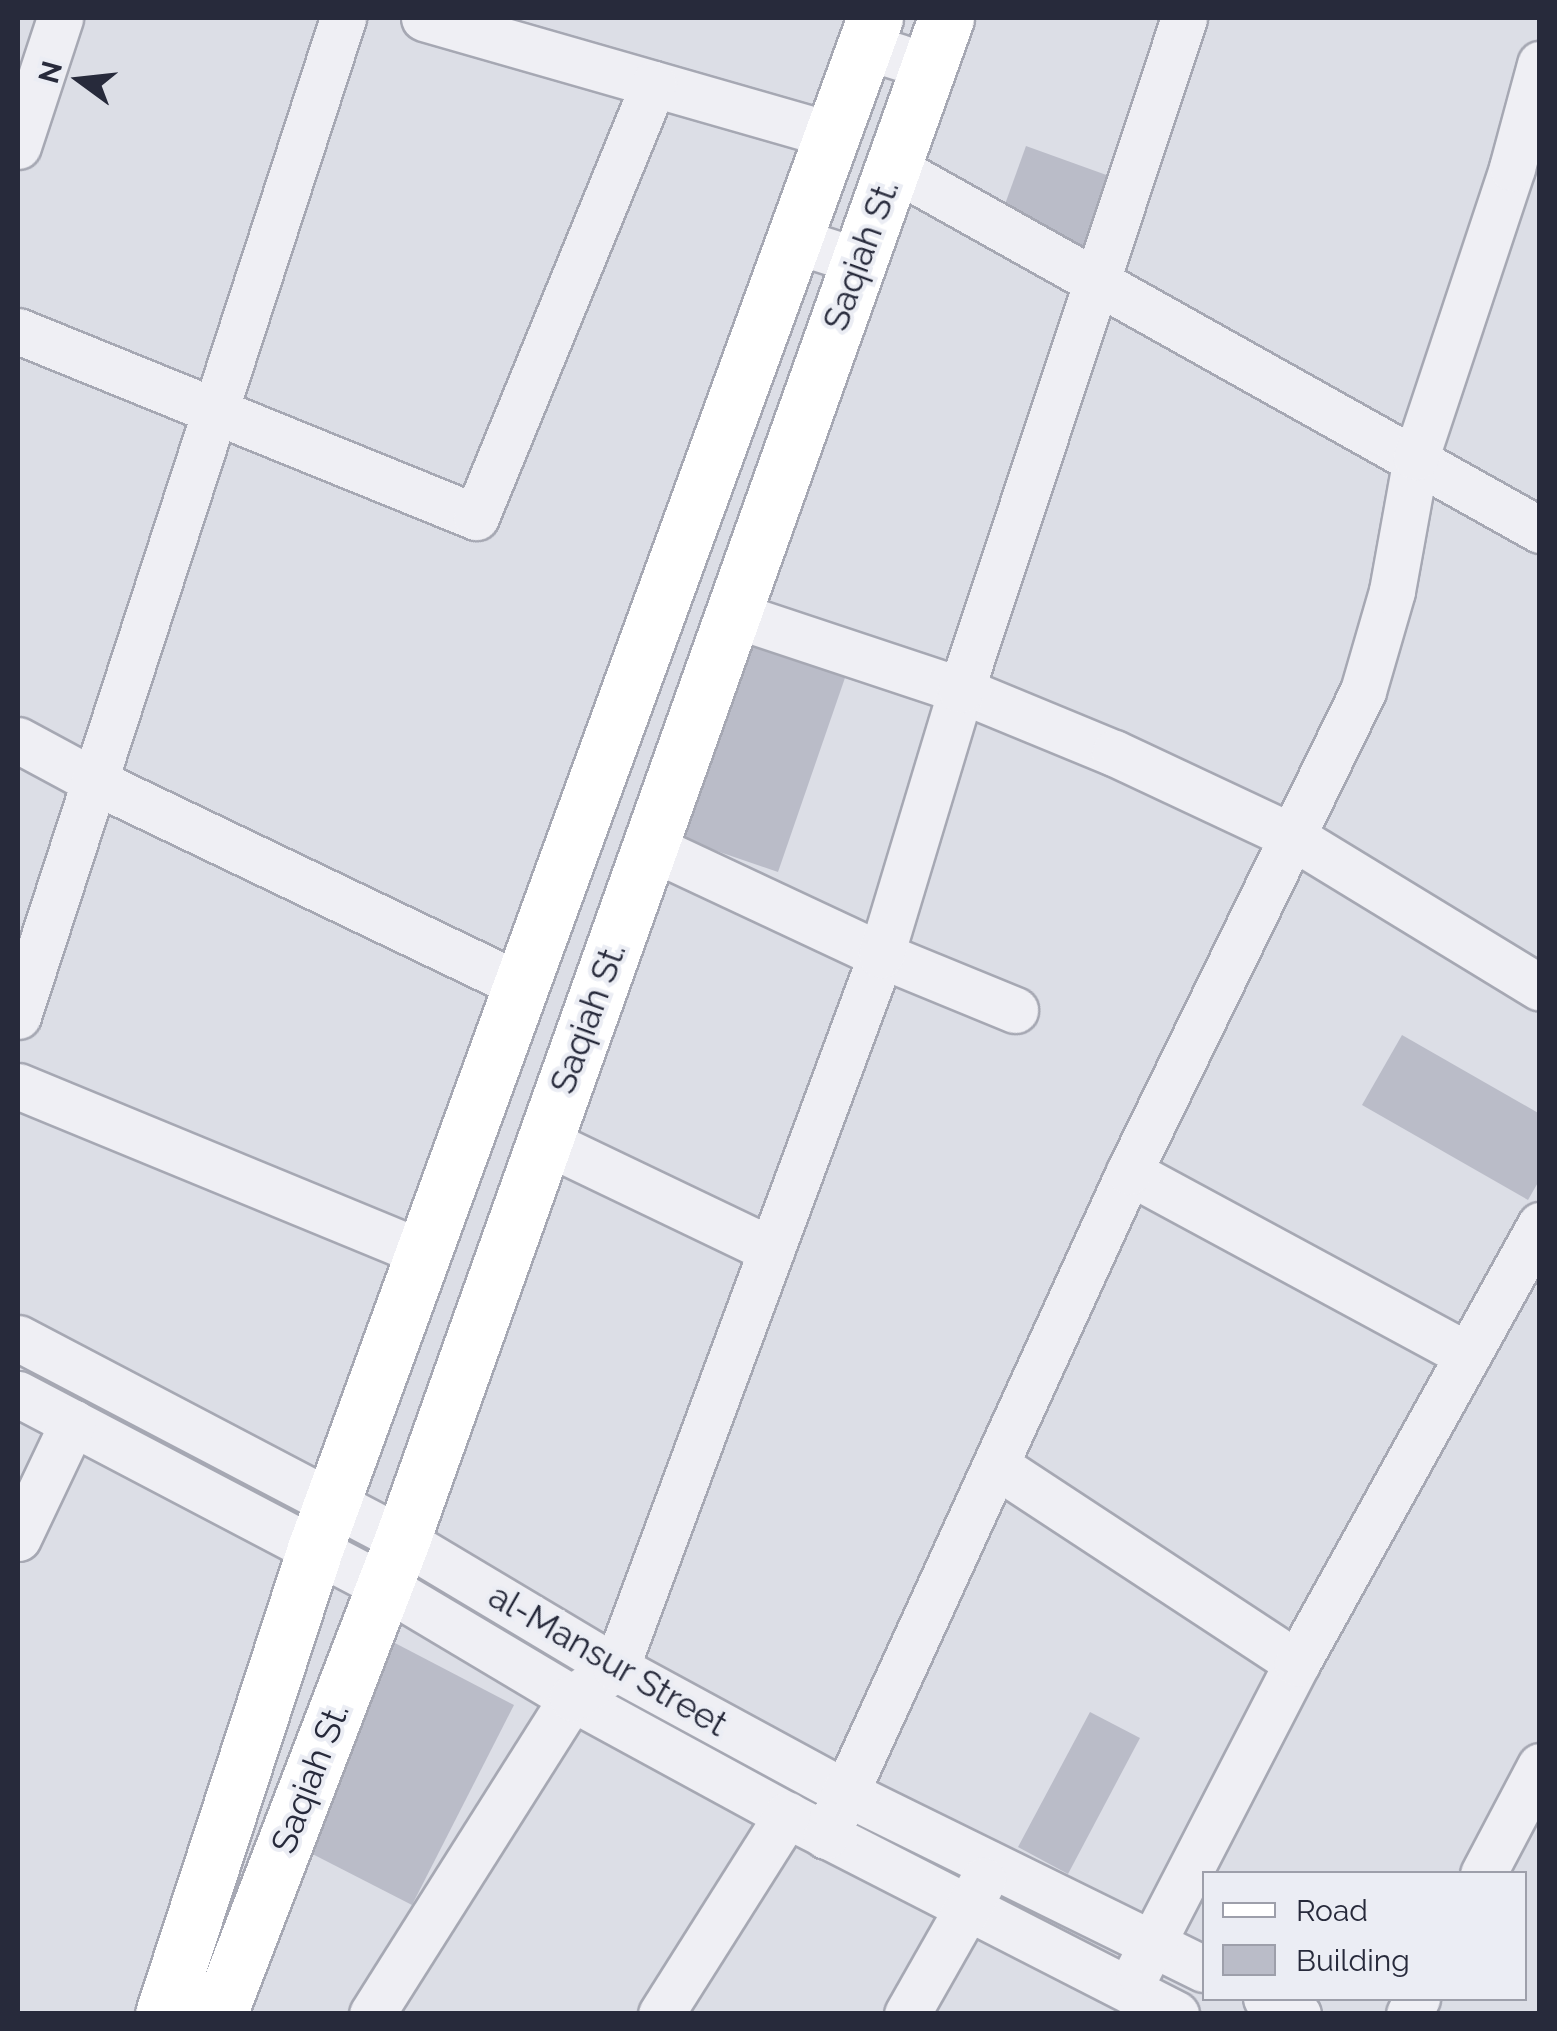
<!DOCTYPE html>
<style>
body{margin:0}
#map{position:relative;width:1557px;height:2031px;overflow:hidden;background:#dcdee6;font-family:Raleway,sans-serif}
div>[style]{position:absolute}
.building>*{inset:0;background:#babcc8}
.roads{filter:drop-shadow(2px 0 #a6a8b3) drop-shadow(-2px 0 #a6a8b3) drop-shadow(0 2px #a6a8b3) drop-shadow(0 -2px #a6a8b3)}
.minor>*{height:45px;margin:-22.5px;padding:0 22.5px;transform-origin:22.5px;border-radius:22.5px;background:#efeff4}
.major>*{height:55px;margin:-27.5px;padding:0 27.5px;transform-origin:27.5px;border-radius:27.5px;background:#fff}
span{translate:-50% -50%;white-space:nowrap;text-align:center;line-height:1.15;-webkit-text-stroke:8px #ebedf4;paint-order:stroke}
.street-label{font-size:35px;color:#272a3b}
.frame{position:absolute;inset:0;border:20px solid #272a3b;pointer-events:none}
.legend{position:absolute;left:1202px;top:1871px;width:325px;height:130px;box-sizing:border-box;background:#ebedf4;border:2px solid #9d9faa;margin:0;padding:12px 18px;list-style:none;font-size:30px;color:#272a3b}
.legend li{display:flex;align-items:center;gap:20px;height:50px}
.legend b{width:50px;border:2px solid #9d9faa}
.north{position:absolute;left:30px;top:30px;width:100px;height:100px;-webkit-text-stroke:8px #ebedf4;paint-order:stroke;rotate:285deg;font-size:28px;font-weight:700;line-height:40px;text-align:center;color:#272a3b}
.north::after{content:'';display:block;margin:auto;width:35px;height:45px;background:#272a3b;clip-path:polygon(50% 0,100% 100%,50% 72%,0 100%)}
</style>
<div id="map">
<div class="building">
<div style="clip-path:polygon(1026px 146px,1112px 177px,1087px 249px,1000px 218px)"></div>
<div style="clip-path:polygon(742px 635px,847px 672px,778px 872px,673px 836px)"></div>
<div style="clip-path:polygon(1402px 1035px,1540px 1114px,1540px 1179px,1528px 1200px,1362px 1105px)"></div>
<div style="clip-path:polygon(393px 1642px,514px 1705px,412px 1905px,289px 1842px)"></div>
<div style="clip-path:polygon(1090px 1712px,1140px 1738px,1068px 1874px,1018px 1847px)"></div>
</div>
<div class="roads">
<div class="minor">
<div style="left:424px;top:18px;width:423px;rotate:16deg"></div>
<div style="left:864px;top:46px;width:67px;rotate:17.4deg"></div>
<div style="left:18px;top:146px;width:135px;rotate:-71.8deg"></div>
<div style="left:892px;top:167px;width:743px;rotate:29.26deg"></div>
<div style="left:793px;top:240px;width:69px;rotate:17.7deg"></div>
<div style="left:18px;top:331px;width:494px;rotate:22.1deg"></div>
<div style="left:476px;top:517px;width:468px;rotate:-67.7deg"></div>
<div style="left:732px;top:614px;width:241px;rotate:18.4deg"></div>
<div style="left:961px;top:690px;width:165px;rotate:22.4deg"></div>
<div style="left:1114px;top:753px;width:198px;rotate:25.1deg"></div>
<div style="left:1293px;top:837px;width:289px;rotate:31.4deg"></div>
<div style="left:18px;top:740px;width:86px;rotate:28.3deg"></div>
<div style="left:94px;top:781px;width:474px;rotate:25.6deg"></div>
<div style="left:650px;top:847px;width:255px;rotate:25.1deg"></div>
<div style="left:881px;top:955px;width:145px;rotate:22.3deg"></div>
<div style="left:18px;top:1016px;width:1050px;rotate:-71.96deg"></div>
<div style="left:18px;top:1086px;width:438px;rotate:22.4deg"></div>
<div style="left:544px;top:1141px;width:252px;rotate:25.6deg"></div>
<div style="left:1129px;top:1172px;width:385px;rotate:28.4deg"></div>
<div style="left:18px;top:1338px;width:434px;rotate:27.7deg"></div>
<div style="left:402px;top:1540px;width:249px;rotate:30.9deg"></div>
<div style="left:616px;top:1668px;width:260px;rotate:28.5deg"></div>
<div style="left:844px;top:1792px;width:401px;rotate:26.2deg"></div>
<div style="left:18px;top:1394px;width:413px;rotate:27.7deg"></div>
<div style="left:384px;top:1586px;width:219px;rotate:30.8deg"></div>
<div style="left:572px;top:1698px;width:245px;rotate:28.6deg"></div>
<div style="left:787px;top:1815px;width:437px;rotate:27.1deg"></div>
<div style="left:997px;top:1466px;width:359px;rotate:33.3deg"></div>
<div style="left:18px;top:1538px;width:128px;rotate:-64.6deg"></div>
<div style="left:826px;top:1836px;width:730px;rotate:-65.47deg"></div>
<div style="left:1129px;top:1172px;width:535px;rotate:-64.06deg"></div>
<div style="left:1363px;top:691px;width:104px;rotate:-73.8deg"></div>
<div style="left:1392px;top:591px;width:136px;rotate:-79.8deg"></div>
<div style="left:1416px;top:457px;width:305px;rotate:-71.6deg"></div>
<div style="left:1512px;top:168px;width:108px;rotate:-74.9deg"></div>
<div style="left:1483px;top:1874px;width:122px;rotate:-62.2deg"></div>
<div style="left:1138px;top:1971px;width:347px;rotate:-62.7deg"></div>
<div style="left:1297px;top:1663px;width:501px;rotate:-60.98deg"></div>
<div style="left:1266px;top:1998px;width:36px;rotate:27deg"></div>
<div style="left:372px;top:2014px;width:374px;rotate:-57.7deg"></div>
<div style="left:572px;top:1698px;width:53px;rotate:-34.3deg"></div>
<div style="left:616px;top:1668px;width:761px;rotate:-69.61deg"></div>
<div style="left:881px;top:955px;width:277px;rotate:-73.2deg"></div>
<div style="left:961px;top:690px;width:708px;rotate:-71.64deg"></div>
<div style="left:661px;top:2014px;width:236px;rotate:-57.7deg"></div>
<div style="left:907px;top:2014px;width:154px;rotate:-60.4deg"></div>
<div style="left:1409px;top:2014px;width:18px;rotate:-63deg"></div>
</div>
<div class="major">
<div style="left:163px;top:2014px;width:489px;rotate:-71.9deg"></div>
<div style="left:315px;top:1549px;width:1630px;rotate:-69.91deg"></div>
<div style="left:219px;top:2014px;width:508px;rotate:-68.89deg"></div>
<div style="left:402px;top:1540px;width:1616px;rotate:-70.33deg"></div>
</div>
</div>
<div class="street-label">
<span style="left:861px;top:255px;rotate:-70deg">Saqiah St.</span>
<span style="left:588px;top:1018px;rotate:-70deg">Saqiah St.</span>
<span style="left:608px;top:1660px;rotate:30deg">al-Mansur Street</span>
<span style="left:310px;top:1778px;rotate:-69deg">Saqiah St.</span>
</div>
<div class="frame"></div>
<ul class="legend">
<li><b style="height:12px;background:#fff"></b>Road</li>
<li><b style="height:28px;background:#babcc8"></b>Building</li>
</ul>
<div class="north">N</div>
</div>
